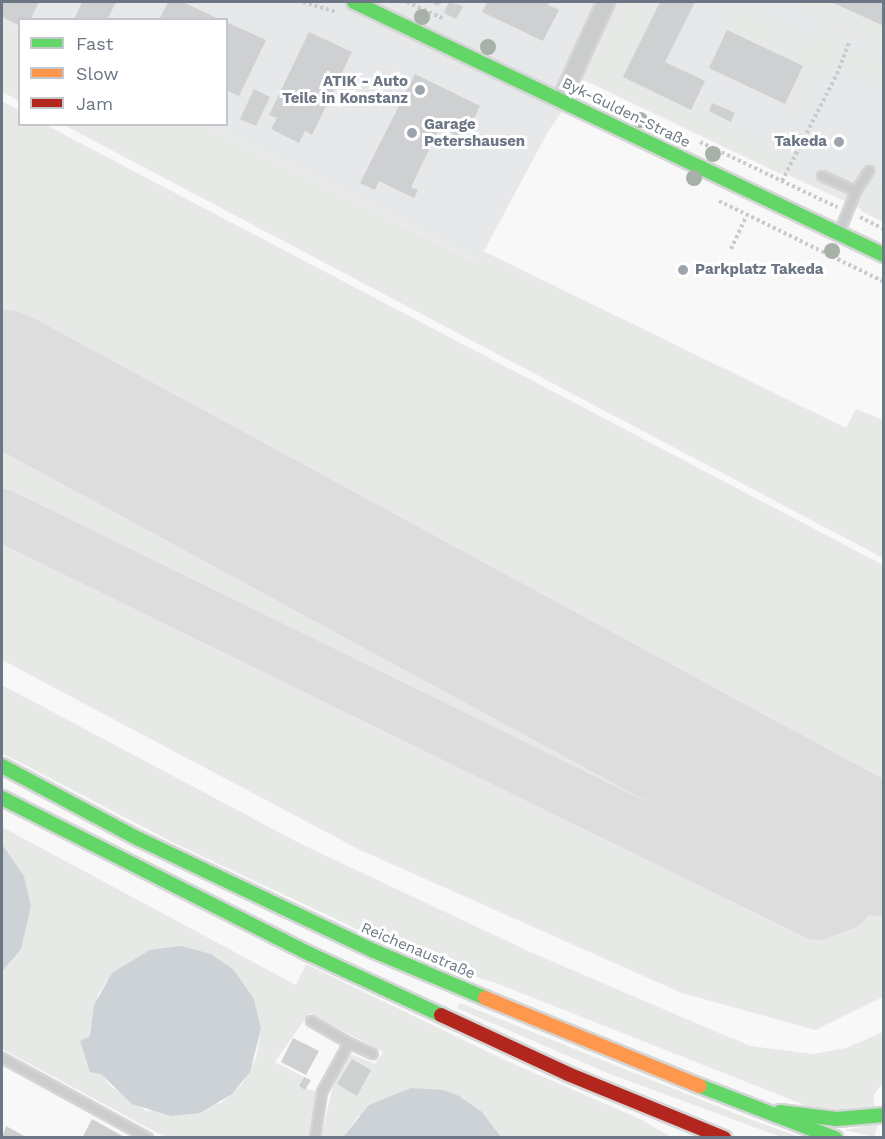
<!DOCTYPE html>
<meta charset="utf-8">
<style>
body{margin:0}
#map{position:relative;width:885px;height:1139px;overflow:hidden;background:#f8f8f8;font-family:"Work Sans",sans-serif}
div>[style]{position:absolute}
.built>*{inset:0;background:#e7e8e9}
.green>*{inset:0;background:#e6e9e6}
.water>*{inset:0;background:#cdd2d6}
.taxiway>*{height:52px;margin:-26px;padding:0 26px;transform-origin:26px;border-radius:26px;background:#ddddde}
.runway>*{height:132px;margin:-66px;padding:0 66px;transform-origin:66px;border-radius:66px;background:#ddddde}
.building>*{inset:0;background:#cfd0d1}
.path>*{height:4px;margin-top:-2px;transform-origin:0;background:repeating-linear-gradient(90deg,#c9cacb 0 3px,transparent 0 6px)}
.roads{filter:drop-shadow(2px 0 #d4d5d5) drop-shadow(-2px 0 #d4d5d5) drop-shadow(0 2px #d4d5d5) drop-shadow(0 -2px #d4d5d5)}
.lane>*{height:8px;margin:-4px;padding:0 4px;transform-origin:4px;border-radius:4px;background:#cbccce}
.street>*{height:16px;margin:-8px;padding:0 8px;transform-origin:8px;border-radius:8px;background:#cbccce}
.fast>*{height:14px;margin:-7px;padding:0 7px;transform-origin:7px;border-radius:7px;background:#63d668}
.slow>*{height:14px;margin:-7px;padding:0 7px;transform-origin:7px;border-radius:7px;background:#ff974d}
.jam>*{height:14px;margin:-7px;padding:0 7px;transform-origin:7px;border-radius:7px;background:#b3261e}
.trees>*{width:16px;height:16px;margin:-8px;border-radius:50%;background:#a8b1a8}
.dots>*{width:16px;height:16px;translate:-50% -50%;box-sizing:border-box;border:3px solid #fff;border-radius:50%}
span{translate:-50% -50%;white-space:nowrap;text-align:center;line-height:1.15;-webkit-text-stroke:6px #fff;paint-order:stroke}
.poi-label{font-size:15px;color:#6c7684;font-weight:700}
.right{translate:-100% -50%;text-align:right}
.left{translate:0 -50%;text-align:left}
.street-label{font-size:15px;color:#6c7684}
.frame{position:absolute;inset:0;border:3px solid #6c7684;pointer-events:none}
.legend{position:absolute;left:18px;top:18px;width:210px;height:108px;box-sizing:border-box;background:#fff;border:2px solid #c4c8ce;margin:0;padding:8px 10px;list-style:none;font-size:18px;color:#6c7684}
.legend li{display:flex;align-items:center;gap:12px;height:30px}
.legend b{width:30px;border:2px solid #c4c8ce}
</style>
<div id="map">
<div class="built">
<div style="clip-path:polygon(2px 2px,883px 2px,883px 219px,584px 80px,549px 130px,478px 262px,208px 125px,226px 124px,226px 20px,20px 20px,19px 29px,2px 20px)"></div>
</div>
<div class="green">
<div style="clip-path:polygon(620px 2px,632px 2px,655px 12px,624px 78px,790px 156px,781px 174px,584px 80px,587px 55px,595px 54px)"></div>
<div style="clip-path:polygon(793px 2px,831px 2px,883px 26px,883px 44px)"></div>
<div style="clip-path:polygon(745px 8px,763px 11px,760px 19px,811px 43px,817px 31px,837px 41px,834px 48px,841px 52px,831px 71px,820px 66px,799px 113px,785px 104px,803px 66px,782px 56px,790px 39px,774px 31px,766px 48px,727px 30px,732px 17px)"></div>
<div style="clip-path:polygon(2px 20px,19px 29px,19px 101px,2px 92px)"></div>
<div style="clip-path:polygon(851px 48px,883px 64px,883px 86px,843px 67px)"></div>
<div style="clip-path:polygon(2px 101px,19px 110px,20px 124px,46px 125px,883px 565px,883px 997px,815px 1030px,682px 993px,358px 849px,2px 660px)"></div>
<div style="clip-path:polygon(64px 125px,208px 125px,477px 262px,483px 251px,846px 428px,856px 409px,883px 420px,883px 558px)"></div>
<div style="clip-path:polygon(874px 184px,883px 188px,883px 222px,861px 211px)"></div>
<div style="clip-path:polygon(2px 685px,303px 845px,528px 951px,712px 1030px,751px 1046px,813px 1054px,846px 1048px,883px 1032px,883px 1083px,874px 1094px,874px 1108px,856px 1111px,807px 1106px,496px 983px,431px 964px,170px 841px,2px 753px)"></div>
<div style="clip-path:polygon(evenodd,2px 827px,296px 985px,306px 964px,507px 1061px,640px 1119px,671px 1137px,501px 1137px,482px 1112px,358px 1116px,343px 1137px,321px 1137px,336px 1074px,345px 1060px,350px 1054px,375px 1064px,383px 1052px,309px 1013px,275px 1062px,304px 1077px,299px 1086px,317px 1092px,309px 1137px,165px 1137px,2px 1049px,2px 972px,12px 961px,31px 906px,24px 876px,2px 844px,2px 827px,211px 954px,234px 970px,254px 999px,261px 1030px,256px 1058px,242px 1084px,221px 1103px,146px 1111px,109px 1085px,80px 1041px,90px 1036px,98px 994px,112px 974px,211px 954px)"></div>
<div style="clip-path:polygon(460px 1003px,744px 1117px,800px 1137px,781px 1137px,610px 1074px,457px 1008px)"></div>
<div style="clip-path:polygon(878px 1124px,874px 1137px,845px 1130px)"></div>
</div>
<div class="water">
<div style="clip-path:polygon(2px 844px,24px 876px,31px 906px,21px 949px,2px 972px)"></div>
<div style="clip-path:polygon(181px 946px,211px 954px,234px 970px,254px 999px,261px 1029px,250px 1072px,232px 1094px,200px 1113px,171px 1116px,132px 1104px,101px 1074px,90px 1072px,80px 1041px,90px 1036px,94px 1005px,112px 973px,150px 950px)"></div>
<div style="clip-path:polygon(411px 1088px,443px 1090px,459px 1096px,482px 1112px,501px 1137px,343px 1137px,369px 1105px)"></div>
</div>
<div class="taxiway">
<div style="left:2px;top:515px;width:907px;rotate:26.09deg"></div>
<div style="left:817px;top:914px;width:29px;rotate:-20deg"></div>
<div style="left:844px;top:904px;width:62px;rotate:-60.1deg"></div>
</div>
<div class="runway">
<div style="left:2px;top:376px;width:993px;rotate:28.5deg"></div>
</div>
<div class="building">
<div style="clip-path:polygon(2px 2px,39px 2px,30px 20px,20px 20px,20px 26px,2px 17px)"></div>
<div style="clip-path:polygon(82px 2px,116px 2px,107px 20px,74px 20px)"></div>
<div style="clip-path:polygon(168px 2px,183px 2px,221px 20px,159px 20px)"></div>
<div style="clip-path:polygon(431px 2px,444px 2px,437px 6px)"></div>
<div style="clip-path:polygon(449px 2px,463px 6px,456px 19px,444px 13px)"></div>
<div style="clip-path:polygon(487px 2px,550px 2px,548px 5px,559px 10px,543px 41px,482px 12px)"></div>
<div style="clip-path:polygon(660px 2px,695px 2px,665px 62px,705px 81px,691px 110px,623px 77px)"></div>
<div style="clip-path:polygon(831px 2px,884px 2px,884px 26px)"></div>
<div style="clip-path:polygon(226px 22px,266px 40px,239px 96px,226px 90px)"></div>
<div style="clip-path:polygon(727px 30px,803px 66px,785px 104px,709px 68px)"></div>
<div style="clip-path:polygon(309px 32px,352px 52px,312px 135px,305px 131px,299px 143px,271px 129px,277px 118px,269px 115px)"></div>
<div style="clip-path:polygon(415px 74px,480px 106px,464px 139px,440px 127px,411px 187px,418px 190px,414px 198px,379px 181px,375px 190px,360px 183px)"></div>
<div style="clip-path:polygon(254px 89px,270px 97px,256px 126px,240px 119px)"></div>
<div style="clip-path:polygon(712px 103px,735px 113px,731px 122px,709px 111px)"></div>
<div style="clip-path:polygon(293px 1038px,319px 1051px,306px 1075px,281px 1062px)"></div>
<div style="clip-path:polygon(352px 1059px,371px 1070px,357px 1096px,337px 1084px)"></div>
<div style="clip-path:polygon(304px 1077px,311px 1080px,305px 1090px,299px 1086px)"></div>
<div style="clip-path:polygon(92px 1119px,126px 1138px,82px 1138px)"></div>
<div style="clip-path:polygon(6px 1126px,28px 1138px,2px 1138px)"></div>
</div>
<div class="path">
<div style="left:303px;top:2px;width:34px;rotate:17deg"></div>
<div style="left:407px;top:2px;width:41px;rotate:24.7deg"></div>
<div style="left:700px;top:142px;width:152px;rotate:25.4deg"></div>
<div style="left:782px;top:181px;width:120px;rotate:-62.8deg"></div>
<div style="left:837px;top:74px;width:36px;rotate:-69deg"></div>
<div style="left:719px;top:201px;width:184px;rotate:26.1deg"></div>
<div style="left:860px;top:217px;width:27px;rotate:27deg"></div>
<div style="left:731px;top:249px;width:35px;rotate:-65deg"></div>
</div>
<div class="roads">
<div class="lane">
<div style="left:822px;top:176px;width:37px;rotate:24deg"></div>
<div style="left:856px;top:191px;width:43px;rotate:111.8deg"></div>
<div style="left:856px;top:191px;width:24px;rotate:-57deg"></div>
<div style="left:311px;top:1021px;width:44px;rotate:30.1deg"></div>
<div style="left:2px;top:1058px;width:166px;rotate:28.7deg"></div>
<div style="left:315px;top:1138px;width:47px;rotate:-81.3deg"></div>
<div style="left:322px;top:1092px;width:56px;rotate:-61.1deg"></div>
<div style="left:349px;top:1043px;width:26px;rotate:25deg"></div>
</div>
<div class="street">
<div style="left:561px;top:100px;width:108px;rotate:-65.3deg"></div>
</div>
<div class="fast">
<div style="left:354px;top:2px;width:587px;rotate:25.52deg"></div>
<div style="left:2px;top:766px;width:155px;rotate:28.1deg"></div>
<div style="left:139px;top:839px;width:260px;rotate:25.5deg"></div>
<div style="left:374px;top:951px;width:121px;rotate:22.9deg"></div>
<div style="left:2px;top:798px;width:345px;rotate:26.9deg"></div>
<div style="left:310px;top:954px;width:145px;rotate:25deg"></div>
<div style="left:700px;top:1086px;width:145px;rotate:21.1deg"></div>
<div style="left:780px;top:1112px;width:57px;rotate:7deg"></div>
<div style="left:837px;top:1119px;width:47px;rotate:-4.9deg"></div>
</div>
<div class="slow">
<div style="left:485px;top:998px;width:232px;rotate:22.3deg"></div>
</div>
<div class="jam">
<div style="left:441px;top:1015px;width:140px;rotate:24.9deg"></div>
<div style="left:568px;top:1074px;width:169px;rotate:22.3deg"></div>
</div>
</div>
<div class="trees">
<div style="left:422px;top:17px"></div>
<div style="left:488px;top:47px"></div>
<div style="left:640px;top:120px"></div>
<div style="left:713px;top:154px"></div>
<div style="left:694px;top:178px"></div>
<div style="left:832px;top:251px"></div>
</div>
<div class="dots">
<div style="left:420px;top:90px;background:#9da4ad"></div>
<div style="left:412px;top:133px;background:#9da4ad"></div>
<div style="left:839px;top:142px;background:#9da4ad"></div>
<div style="left:683px;top:270px;background:#9da4ad"></div>
</div>
<div class="poi-label">
<span class="right" style="left:408px;top:90px">ATIK - Auto<br>Teile in Konstanz</span>
<span class="left" style="left:424px;top:133px">Garage<br>Petershausen</span>
<span class="right" style="left:827px;top:142px">Takeda</span>
<span class="left" style="left:695px;top:270px">Parkplatz Takeda</span>
</div>
<div class="street-label">
<span style="left:626px;top:113px;rotate:26deg">Byk-Gulden-Straße</span>
<span style="left:418px;top:951px;rotate:23deg">Reichenaustraße</span>
</div>
<div class="frame"></div>
<ul class="legend">
<li><b style="height:8px;background:#63d668"></b>Fast</li>
<li><b style="height:8px;background:#ff974d"></b>Slow</li>
<li><b style="height:8px;background:#b3261e"></b>Jam</li>
</ul>
</div>
